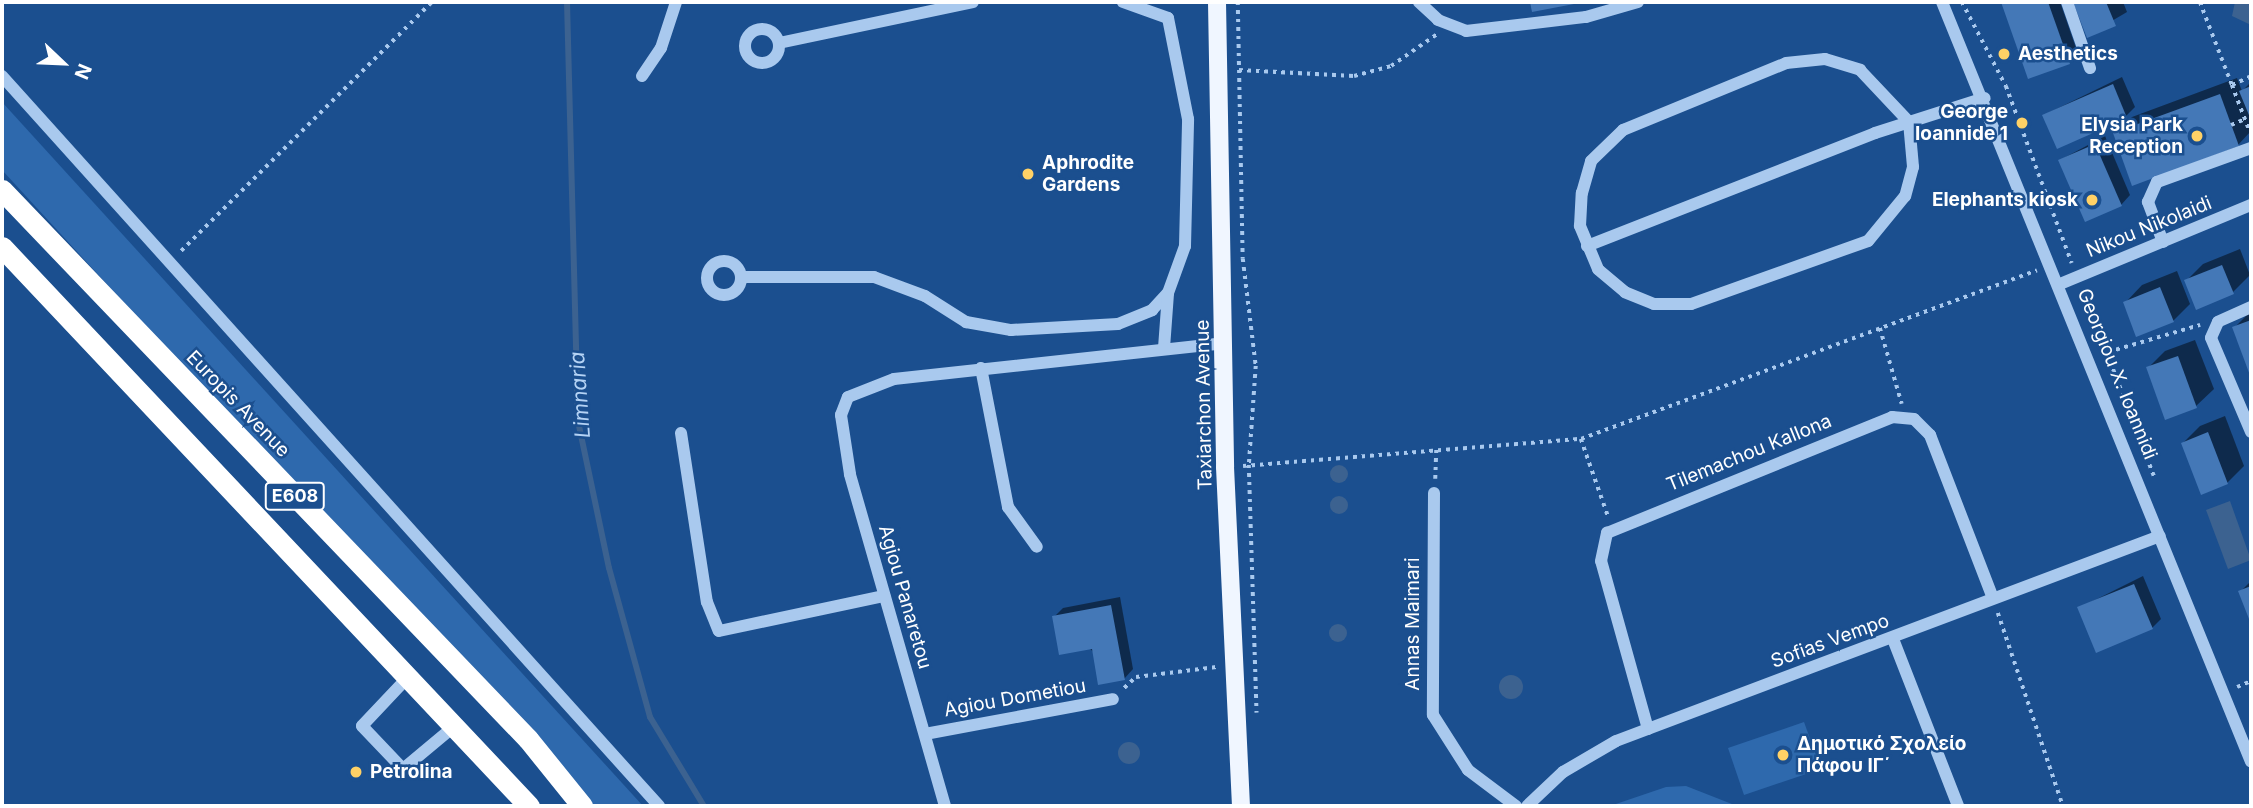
<!DOCTYPE html>
<meta charset="utf-8">
<style>
body{margin:0}
#map{position:relative;width:2253px;height:808px;overflow:hidden;background:#1b4f8f;font-family:Inter,sans-serif}
div>[style]{position:absolute}
.green>*{inset:0;background:#2e69ad}
.water>*{inset:0;background:#3c6290}
.round{border-radius:50%}
.shadow>*{inset:0;background:#0007}
.stream>*{height:6px;margin:-3px;padding:0 3px;transform-origin:3px;border-radius:3px;background:#3c6290}
.building>*{inset:0;background:#4478b7}
.path>*{height:3.5px;margin-top:-1.75px;transform-origin:0;background:repeating-linear-gradient(90deg,#a9c9ee 0 3.5px,transparent 0 8.5px)}
.minor>*{height:12px;margin:-6px;padding:0 6px;transform-origin:6px;border-radius:6px;background:#a9c9ee}
.minor>.ring{margin:-6px;padding:0;box-sizing:content-box;background:none;border:12px solid #a9c9ee;border-radius:50%}
.major>*{height:18px;margin:-9px;padding:0 9px;transform-origin:9px;border-radius:9px;background:#f0f6ff}
.highway>*{height:21px;margin:-10.5px;padding:0 10.5px;transform-origin:10.5px;border-radius:10.5px;background:#fff}
.dots>*{width:19px;height:19px;translate:-50% -50%;box-sizing:border-box;border:4px solid #1b4f8f;border-radius:50%}
span{translate:-50% -50%;white-space:nowrap;text-align:center;line-height:1.15;-webkit-text-stroke:5px #1b4f8f;paint-order:stroke}
.shield-label span{padding:2px 5px;background:#1b4f8f;border:2px solid;border-radius:5px;-webkit-text-stroke-width:0}
.shield-label{font-size:18px;color:#fff;font-weight:700}
.poi-label{font-size:19px;color:#fff;font-weight:700}
.left{translate:0 -50%;text-align:left}
.right{translate:-100% -50%;text-align:right}
.street-label{font-size:19px;color:#fff}
.water-label{font-size:21px;color:#b5d3f5;font-style:italic}
.frame{position:absolute;inset:0;border:4px solid #fff;pointer-events:none}
.north{position:absolute;left:28px;top:28px;width:70px;height:70px;-webkit-text-stroke:5px #1b4f8f;paint-order:stroke;rotate:113deg;font-size:19px;font-weight:700;line-height:28px;text-align:center;color:#fff}
.north::after{content:'';display:block;margin:auto;width:24px;height:32px;background:#fff;clip-path:polygon(50% 0,100% 100%,50% 72%,0 100%)}
</style>
<div id="map">
<div class="green">
<div style="clip-path:polygon(2px 102px,643px 806px,586px 806px,2px 170px)"></div>
<div style="clip-path:polygon(1804px 722px,1821px 769px,1744px 795px,1728px 748px)"></div>
<div style="clip-path:polygon(1686px 786px,1737px 806px,1610px 806px,1666px 787px)"></div>
</div>
<div class="water">
<div style="clip-path:polygon(2235px 2px,2251px 2px,2251px 25px,2232px 16px)"></div>
<div class="round" style="left:1330px;top:465px;width:18px;height:18px"></div>
<div class="round" style="left:1330px;top:496px;width:18px;height:18px"></div>
<div style="clip-path:polygon(2230px 501px,2251px 560px,2228px 569px,2206px 510px)"></div>
<div class="round" style="left:1329px;top:624px;width:18px;height:18px"></div>
<div class="round" style="left:1499px;top:675px;width:24px;height:24px"></div>
<div class="round" style="left:1118px;top:742px;width:22px;height:22px"></div>
</div>
<div class="shadow">
<div style="clip-path:polygon(2003px 2px,2060px 2px,2078px 54px,2029px 77px)"></div>
<div style="clip-path:polygon(2075px 2px,2123px 2px,2127px 12px,2088px 35px)"></div>
<div style="clip-path:polygon(2122px 77px,2135px 107px,2126px 116px,2044px 115px)"></div>
<div style="clip-path:polygon(2237px 78px,2242px 91px,2251px 82px,2251px 131px,2238px 145px,2115px 134px,2132px 117px)"></div>
<div style="clip-path:polygon(2105px 136px,2130px 195px,2121px 205px,2060px 160px)"></div>
<div style="clip-path:polygon(2240px 249px,2250px 275px,2233px 292px,2186px 281px,2203px 264px)"></div>
<div style="clip-path:polygon(2177px 271px,2190px 304px,2173px 321px,2125px 303px,2142px 285px)"></div>
<div style="clip-path:polygon(2251px 311px,2251px 374px,2234px 328px)"></div>
<div style="clip-path:polygon(2195px 340px,2214px 389px,2196px 406px,2166px 417px,2148px 368px,2165px 351px)"></div>
<div style="clip-path:polygon(2225px 416px,2244px 466px,2227px 483px,2183px 443px,2200px 426px)"></div>
<div style="clip-path:polygon(2143px 576px,2161px 619px,2152px 628px,2079px 608px)"></div>
<div style="clip-path:polygon(2251px 581px,2251px 619px,2241px 591px)"></div>
<div style="clip-path:polygon(1120px 597px,1133px 669px,1124px 679px,1054px 617px,1063px 608px)"></div>
</div>
<div class="stream">
<div style="left:567px;top:2px;width:419px;rotate:88.5deg"></div>
<div style="left:578px;top:421px;width:150px;rotate:78.1deg"></div>
<div style="left:609px;top:568px;width:155px;rotate:74.6deg"></div>
<div style="left:650px;top:717px;width:104px;rotate:58.8deg"></div>
</div>
<div class="building">
<div style="clip-path:polygon(1530px 2px,1573px 2px,1574px 4px,1532px 12px)"></div>
<div style="clip-path:polygon(2001px 2px,2048px 2px,2070px 64px,2028px 79px)"></div>
<div style="clip-path:polygon(2073px 2px,2106px 2px,2116px 26px,2087px 38px)"></div>
<div style="clip-path:polygon(2113px 84px,2127px 118px,2057px 149px,2042px 115px)"></div>
<div style="clip-path:polygon(2251px 86px,2251px 120px,2239px 91px)"></div>
<div style="clip-path:polygon(2220px 94px,2239px 146px,2132px 186px,2113px 133px)"></div>
<div style="clip-path:polygon(2095px 144px,2122px 206px,2085px 222px,2058px 160px)"></div>
<div style="clip-path:polygon(2222px 265px,2234px 294px,2196px 310px,2184px 280px)"></div>
<div style="clip-path:polygon(2160px 287px,2174px 322px,2136px 337px,2123px 302px)"></div>
<div style="clip-path:polygon(2251px 320px,2251px 378px,2232px 327px)"></div>
<div style="clip-path:polygon(2178px 356px,2197px 408px,2165px 420px,2146px 367px)"></div>
<div style="clip-path:polygon(2208px 432px,2228px 484px,2201px 495px,2181px 443px)"></div>
<div style="clip-path:polygon(2134px 584px,2153px 629px,2096px 653px,2077px 607px)"></div>
<div style="clip-path:polygon(2251px 586px,2251px 624px,2238px 591px)"></div>
<div style="clip-path:polygon(1111px 605px,1125px 680px,1098px 685px,1092px 649px,1059px 655px,1052px 616px)"></div>
</div>
<div class="path">
<div style="left:1238px;top:2px;width:257px;rotate:88.9deg"></div>
<div style="left:1243px;top:259px;width:108px;rotate:83.1deg"></div>
<div style="left:1256px;top:366px;width:99px;rotate:94deg"></div>
<div style="left:1249px;top:465px;width:248px;rotate:88.2deg"></div>
<div style="left:1962px;top:2px;width:95px;rotate:62.4deg"></div>
<div style="left:2006px;top:86px;width:189px;rotate:69.6deg"></div>
<div style="left:2200px;top:2px;width:89px;rotate:68.9deg"></div>
<div style="left:2232px;top:85px;width:21px;rotate:-25deg"></div>
<div style="left:1239px;top:70px;width:115px;rotate:3deg"></div>
<div style="left:1354px;top:76px;width:38px;rotate:-15deg"></div>
<div style="left:1391px;top:66px;width:55px;rotate:-34.6deg"></div>
<div style="left:2232px;top:85px;width:50px;rotate:69deg"></div>
<div style="left:2231px;top:125px;width:15px;rotate:-23deg"></div>
<div style="left:181px;top:251px;width:354px;rotate:-44.8deg"></div>
<div style="left:2083px;top:290px;width:199px;rotate:69.1deg"></div>
<div style="left:1880px;top:328px;width:79px;rotate:73.9deg"></div>
<div style="left:2108px;top:352px;width:96px;rotate:-16.4deg"></div>
<div style="left:1581px;top:439px;width:82px;rotate:70.7deg"></div>
<div style="left:1243px;top:466px;width:339px;rotate:-4.6deg"></div>
<div style="left:1581px;top:439px;width:486px;rotate:-20.3deg"></div>
<div style="left:1435px;top:479px;width:33px;rotate:-88deg"></div>
<div style="left:1998px;top:613px;width:204px;rotate:71.4deg"></div>
<div style="left:2237px;top:687px;width:15px;rotate:-23deg"></div>
<div style="left:1124px;top:688px;width:16px;rotate:-43deg"></div>
<div style="left:1136px;top:677px;width:81px;rotate:-7.1deg"></div>
</div>
<div class="minor">
<div style="left:1419px;top:2px;width:26px;rotate:43deg"></div>
<div style="left:1438px;top:20px;width:30px;rotate:21deg"></div>
<div style="left:1466px;top:31px;width:121px;rotate:-6.7deg"></div>
<div style="left:1586px;top:17px;width:54px;rotate:-16.1deg"></div>
<div style="left:1942px;top:2px;width:820px;rotate:67.87deg"></div>
<div style="left:2067px;top:2px;width:70px;rotate:70.8deg"></div>
<div class="ring" style="left:745px;top:29px;width:22px;height:22px"></div>
<div style="left:779px;top:43px;width:198px;rotate:-11.9deg"></div>
<div style="left:1825px;top:59px;width:37px;rotate:17deg"></div>
<div style="left:1860px;top:70px;width:71px;rotate:46.7deg"></div>
<div style="left:1909px;top:122px;width:45px;rotate:84.9deg"></div>
<div style="left:1913px;top:167px;width:30px;rotate:105deg"></div>
<div style="left:1905px;top:196px;width:58px;rotate:129.4deg"></div>
<div style="left:1868px;top:241px;width:188px;rotate:160.4deg"></div>
<div style="left:1691px;top:304px;width:37px;rotate:180deg"></div>
<div style="left:1654px;top:304px;width:31px;rotate:-158deg"></div>
<div style="left:1625px;top:292px;width:35px;rotate:-140deg"></div>
<div style="left:1598px;top:269px;width:47px;rotate:-112.7deg"></div>
<div style="left:1580px;top:226px;width:33px;rotate:-87deg"></div>
<div style="left:1582px;top:193px;width:33px;rotate:-74deg"></div>
<div style="left:1591px;top:161px;width:45px;rotate:-44.1deg"></div>
<div style="left:1623px;top:130px;width:176px;rotate:-22.3deg"></div>
<div style="left:1786px;top:63px;width:39px;rotate:-6deg"></div>
<div style="left:2px;top:76px;width:982px;rotate:48.01deg"></div>
<div style="left:642px;top:76px;width:34px;rotate:-56deg"></div>
<div style="left:661px;top:48px;width:48px;rotate:-71.9deg"></div>
<div style="left:2163px;top:242px;width:43px;rotate:-110.6deg"></div>
<div style="left:2148px;top:202px;width:22px;rotate:-66deg"></div>
<div style="left:2157px;top:182px;width:100px;rotate:-19.9deg"></div>
<div style="left:1587px;top:246px;width:309px;rotate:-21.4deg"></div>
<div style="left:1875px;top:133px;width:115px;rotate:-17.7deg"></div>
<div class="ring" style="left:707px;top:261px;width:22px;height:22px"></div>
<div style="left:741px;top:277px;width:133px"></div>
<div style="left:874px;top:277px;width:54px;rotate:20.4deg"></div>
<div style="left:925px;top:296px;width:49px;rotate:32.4deg"></div>
<div style="left:966px;top:322px;width:46px;rotate:10.1deg"></div>
<div style="left:1011px;top:330px;width:107px;rotate:-3.2deg"></div>
<div style="left:1118px;top:324px;width:37px;rotate:-22deg"></div>
<div style="left:1152px;top:310px;width:23px;rotate:-47deg"></div>
<div style="left:1168px;top:293px;width:50px;rotate:-70.1deg"></div>
<div style="left:1185px;top:246px;width:127px;rotate:-88.6deg"></div>
<div style="left:1188px;top:119px;width:103px;rotate:-101.2deg"></div>
<div style="left:1168px;top:18px;width:48px;rotate:-160.4deg"></div>
<div style="left:2060px;top:284px;width:207px;rotate:-22.5deg"></div>
<div style="left:2251px;top:307px;width:36px;rotate:156deg"></div>
<div style="left:2218px;top:322px;width:17px;rotate:114deg"></div>
<div style="left:2211px;top:338px;width:102px;rotate:66.9deg"></div>
<div style="left:1164px;top:348px;width:55px;rotate:-85.8deg"></div>
<div style="left:981px;top:368px;width:142px;rotate:79deg"></div>
<div style="left:1008px;top:507px;width:49px;rotate:54.1deg"></div>
<div style="left:681px;top:433px;width:171px;rotate:81.3deg"></div>
<div style="left:707px;top:602px;width:31px;rotate:68deg"></div>
<div style="left:719px;top:631px;width:169px;rotate:-12deg"></div>
<div style="left:1434px;top:493px;width:222px;rotate:90.3deg"></div>
<div style="left:1433px;top:715px;width:65px;rotate:57.5deg"></div>
<div style="left:1468px;top:770px;width:60px;rotate:36.9deg"></div>
<div style="left:1893px;top:639px;width:179px;rotate:68.7deg"></div>
<div style="left:410px;top:675px;width:70px;rotate:133.3deg"></div>
<div style="left:362px;top:726px;width:59px;rotate:46.4deg"></div>
<div style="left:403px;top:769px;width:70px;rotate:-39.8deg"></div>
<div style="left:1648px;top:729px;width:174px;rotate:-105.6deg"></div>
<div style="left:1601px;top:561px;width:29px;rotate:-78deg"></div>
<div style="left:1607px;top:533px;width:308px;rotate:-22.1deg"></div>
<div style="left:1892px;top:417px;width:22px;rotate:5deg"></div>
<div style="left:1914px;top:419px;width:23px;rotate:45deg"></div>
<div style="left:1930px;top:435px;width:175px;rotate:68.9deg"></div>
<div style="left:925px;top:734px;width:191px;rotate:-10.5deg"></div>
<div style="left:945px;top:806px;width:345px;rotate:-106deg"></div>
<div style="left:850px;top:474px;width:60px;rotate:-98.7deg"></div>
<div style="left:841px;top:415px;width:19px;rotate:-69deg"></div>
<div style="left:848px;top:397px;width:49px;rotate:-21.4deg"></div>
<div style="left:894px;top:379px;width:331px;rotate:-6.2deg"></div>
<div style="left:1527px;top:806px;width:50px;rotate:-43.4deg"></div>
<div style="left:1563px;top:772px;width:61px;rotate:-30.3deg"></div>
<div style="left:1616px;top:741px;width:581px;rotate:-20.65deg"></div>
</div>
<div class="major">
<div style="left:1217px;top:2px;width:465px;rotate:89deg"></div>
<div style="left:1225px;top:467px;width:339px;rotate:87.3deg"></div>
</div>
<div class="highway">
<div style="left:2px;top:190px;width:760px;rotate:46.23deg"></div>
<div style="left:528px;top:739px;width:86px;rotate:51.1deg"></div>
<div style="left:2px;top:247px;width:768px;rotate:46.69deg"></div>
</div>
<div class="dots">
<div style="left:2004px;top:54px;background:#ffd166"></div>
<div style="left:2022px;top:123px;background:#ffd166"></div>
<div style="left:2197px;top:136px;background:#ffd166"></div>
<div style="left:1028px;top:174px;background:#ffd166"></div>
<div style="left:2092px;top:200px;background:#ffd166"></div>
<div style="left:1783px;top:755px;background:#ffd166"></div>
<div style="left:356px;top:772px;background:#ffd166"></div>
</div>
<div class="shield-label">
<span style="left:295px;top:496px">E608</span>
</div>
<div class="poi-label">
<span class="left" style="left:2018px;top:54px">Aesthetics</span>
<span class="right" style="left:2008px;top:123px">George<br>Ioannide 1</span>
<span class="right" style="left:2183px;top:136px">Elysia Park<br>Reception</span>
<span class="left" style="left:1042px;top:174px">Aphrodite<br>Gardens</span>
<span class="right" style="left:2078px;top:200px">Elephants kiosk</span>
<span class="left" style="left:1797px;top:755px">Δημοτικό Σχολείο<br>Πάφου ΙΓ΄</span>
<span class="left" style="left:370px;top:772px">Petrolina</span>
</div>
<div class="street-label">
<span style="left:2149px;top:227px;rotate:-22deg">Nikou Nikolaidi</span>
<span style="left:2117px;top:374px;rotate:68deg">Georgiou X. Ioannidi</span>
<span style="left:238px;top:404px;rotate:46deg">Europis Avenue</span>
<span style="left:1204px;top:405px;rotate:-91deg">Taxiarchon Avenue</span>
<span style="left:1749px;top:453px;rotate:-22deg">Tilemachou Kallona</span>
<span style="left:905px;top:597px;rotate:74deg">Agiou Panaretou</span>
<span style="left:1413px;top:624px;rotate:-90deg">Annas Maimari</span>
<span style="left:1830px;top:641px;rotate:-20deg">Sofias Vempo</span>
<span style="left:1015px;top:698px;rotate:-10deg">Agiou Dometiou</span>
</div>
<div class="water-label">
<span style="left:580px;top:395px;rotate:-94deg">Limnaria</span>
</div>
<div class="frame"></div>
<div class="north">N</div>
</div>
